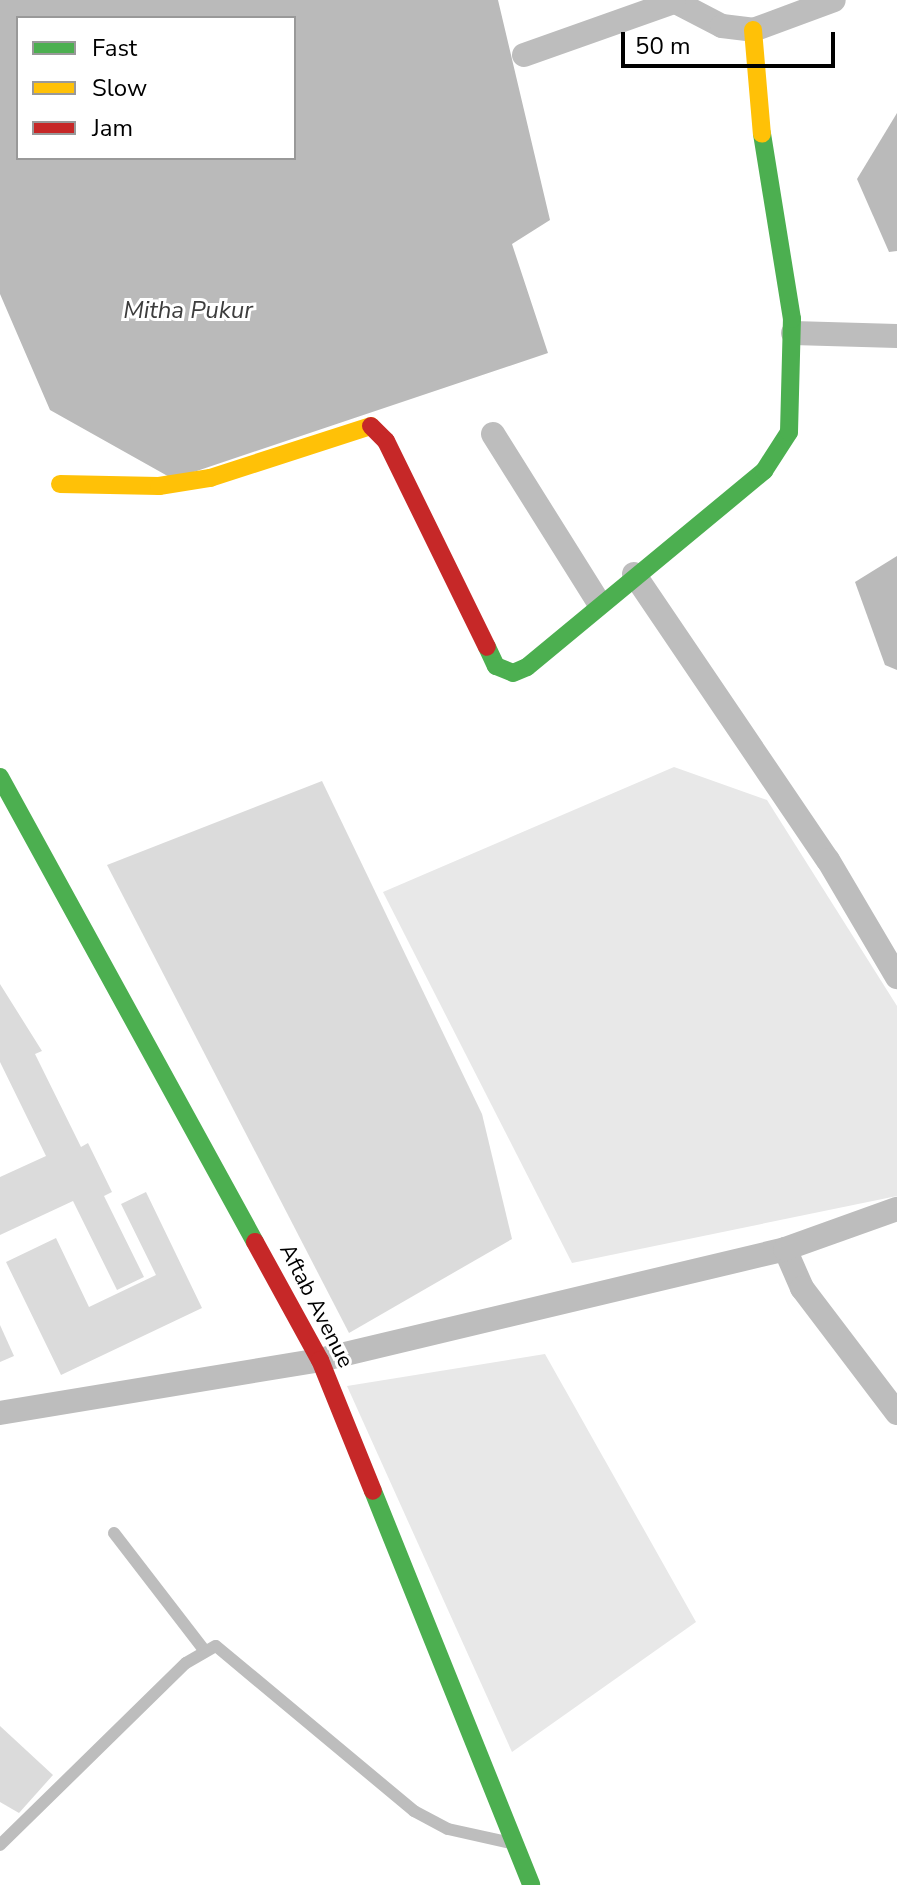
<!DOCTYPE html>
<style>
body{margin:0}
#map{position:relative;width:897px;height:1885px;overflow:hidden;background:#fff;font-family:"Nunito Sans",sans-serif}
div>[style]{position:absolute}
.green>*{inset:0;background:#e8e8e8}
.water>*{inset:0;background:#bababa}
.building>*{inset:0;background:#dbdbdb}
.lane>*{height:12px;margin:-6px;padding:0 6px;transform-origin:6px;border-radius:6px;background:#bdbdbd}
.street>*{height:24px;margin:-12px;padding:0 12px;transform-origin:12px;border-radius:12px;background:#bdbdbd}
.fast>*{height:18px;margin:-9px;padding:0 9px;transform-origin:9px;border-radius:9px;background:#4caf50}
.slow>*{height:18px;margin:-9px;padding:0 9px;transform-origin:9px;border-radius:9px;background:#ffc107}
.jam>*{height:18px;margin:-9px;padding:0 9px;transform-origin:9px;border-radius:9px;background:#c62828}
span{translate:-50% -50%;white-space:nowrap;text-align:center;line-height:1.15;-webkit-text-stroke:6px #fff;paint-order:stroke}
.street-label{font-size:22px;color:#000}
.water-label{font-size:24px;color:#3d3d3d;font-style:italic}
.legend{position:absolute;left:16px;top:16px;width:280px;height:144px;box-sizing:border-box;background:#fff;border:2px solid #999;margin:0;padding:10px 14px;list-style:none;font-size:24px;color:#000}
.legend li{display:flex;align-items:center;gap:16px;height:40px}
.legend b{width:40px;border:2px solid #999}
.scale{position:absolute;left:621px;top:32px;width:214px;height:36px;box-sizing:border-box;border:4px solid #000;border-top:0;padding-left:10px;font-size:24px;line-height:28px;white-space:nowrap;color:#000;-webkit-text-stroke:6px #fff;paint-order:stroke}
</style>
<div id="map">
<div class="green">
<div style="clip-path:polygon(674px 767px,767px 800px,897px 1006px,897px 1196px,572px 1263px,383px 892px)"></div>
<div style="clip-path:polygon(545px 1354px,696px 1622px,512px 1752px,347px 1386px)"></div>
</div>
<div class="water">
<div style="clip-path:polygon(evenodd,0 0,498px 0,550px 220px,512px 244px,548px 353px,173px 479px,50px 410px,0 294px,0 0,18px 18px,294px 18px,294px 158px,18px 158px,18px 18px)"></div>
<div style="clip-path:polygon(897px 113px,897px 251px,889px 252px,857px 179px)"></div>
<div style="clip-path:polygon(897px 556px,897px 670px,885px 665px,855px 582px)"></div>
</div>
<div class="building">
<div style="clip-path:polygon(322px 781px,482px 1114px,512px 1239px,349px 1333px,107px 865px)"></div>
<div style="clip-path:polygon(0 984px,42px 1051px,35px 1054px,81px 1147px,88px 1143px,112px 1192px,104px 1196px,144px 1277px,117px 1290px,73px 1201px,0 1235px,0 1177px,46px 1156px,0 1062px)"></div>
<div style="clip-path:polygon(146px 1192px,202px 1308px,61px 1375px,6px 1262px,56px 1238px,89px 1307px,156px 1275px,121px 1204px)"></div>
<div style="clip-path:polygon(0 1325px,14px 1356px,0 1362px)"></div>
<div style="clip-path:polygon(0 1726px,53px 1775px,19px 1813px,0 1802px)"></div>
</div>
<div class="lane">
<div style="left:114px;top:1533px;width:148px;rotate:52.4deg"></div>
<div style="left:0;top:1845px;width:260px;rotate:-44.4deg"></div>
<div style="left:186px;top:1663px;width:34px;rotate:-30deg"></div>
<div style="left:216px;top:1646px;width:258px;rotate:39.8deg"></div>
<div style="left:414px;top:1811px;width:38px;rotate:28deg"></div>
<div style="left:448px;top:1829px;width:65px;rotate:12.5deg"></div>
</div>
<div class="street">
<div style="left:672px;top:0;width:56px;rotate:27.5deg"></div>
<div style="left:722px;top:26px;width:31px;rotate:7deg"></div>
<div style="left:753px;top:30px;width:86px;rotate:-20.3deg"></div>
<div style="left:524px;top:55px;width:159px;rotate:-19.5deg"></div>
<div style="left:793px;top:333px;width:104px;rotate:1.7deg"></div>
<div style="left:493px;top:434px;width:199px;rotate:57.9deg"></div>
<div style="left:634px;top:574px;width:346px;rotate:55.9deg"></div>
<div style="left:828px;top:860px;width:136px;rotate:59.5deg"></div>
<div style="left:785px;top:1249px;width:43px;rotate:66.4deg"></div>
<div style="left:802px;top:1288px;width:157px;rotate:52.8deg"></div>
<div style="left:0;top:1413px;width:324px;rotate:-9.4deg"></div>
<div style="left:320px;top:1360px;width:478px;rotate:-13.4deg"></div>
<div style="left:785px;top:1249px;width:119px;rotate:-19.7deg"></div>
</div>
<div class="fast">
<div style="left:487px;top:647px;width:21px;rotate:65deg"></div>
<div style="left:496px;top:666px;width:18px;rotate:22deg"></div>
<div style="left:513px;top:673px;width:15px;rotate:-23deg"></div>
<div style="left:527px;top:667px;width:308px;rotate:-39.6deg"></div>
<div style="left:764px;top:471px;width:46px;rotate:-57.3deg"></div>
<div style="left:789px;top:432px;width:113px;rotate:-88.5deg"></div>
<div style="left:792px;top:319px;width:187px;rotate:-99.2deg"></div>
<div style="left:0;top:777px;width:530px;rotate:61.26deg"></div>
<div style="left:373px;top:1491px;width:424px;rotate:68.1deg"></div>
</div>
<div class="slow">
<div style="left:753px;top:30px;width:104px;rotate:85.1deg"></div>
<div style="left:60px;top:484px;width:99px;rotate:1.2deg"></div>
<div style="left:159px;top:486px;width:52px;rotate:-8.9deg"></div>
<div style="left:210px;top:478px;width:169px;rotate:-17.9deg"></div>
</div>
<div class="jam">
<div style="left:371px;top:426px;width:21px;rotate:45deg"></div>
<div style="left:386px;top:441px;width:229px;rotate:63.9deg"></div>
<div style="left:255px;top:1242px;width:135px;rotate:61.2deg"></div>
<div style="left:320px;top:1360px;width:141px;rotate:68deg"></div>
</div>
<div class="street-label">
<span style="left:316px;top:1306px;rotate:63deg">Aftab Avenue</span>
</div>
<div class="water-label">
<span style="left:188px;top:311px">Mitha Pukur</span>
</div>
<ul class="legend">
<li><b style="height:10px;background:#4caf50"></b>Fast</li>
<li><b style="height:10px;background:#ffc107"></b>Slow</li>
<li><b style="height:10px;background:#c62828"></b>Jam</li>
</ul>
<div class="scale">50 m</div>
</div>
